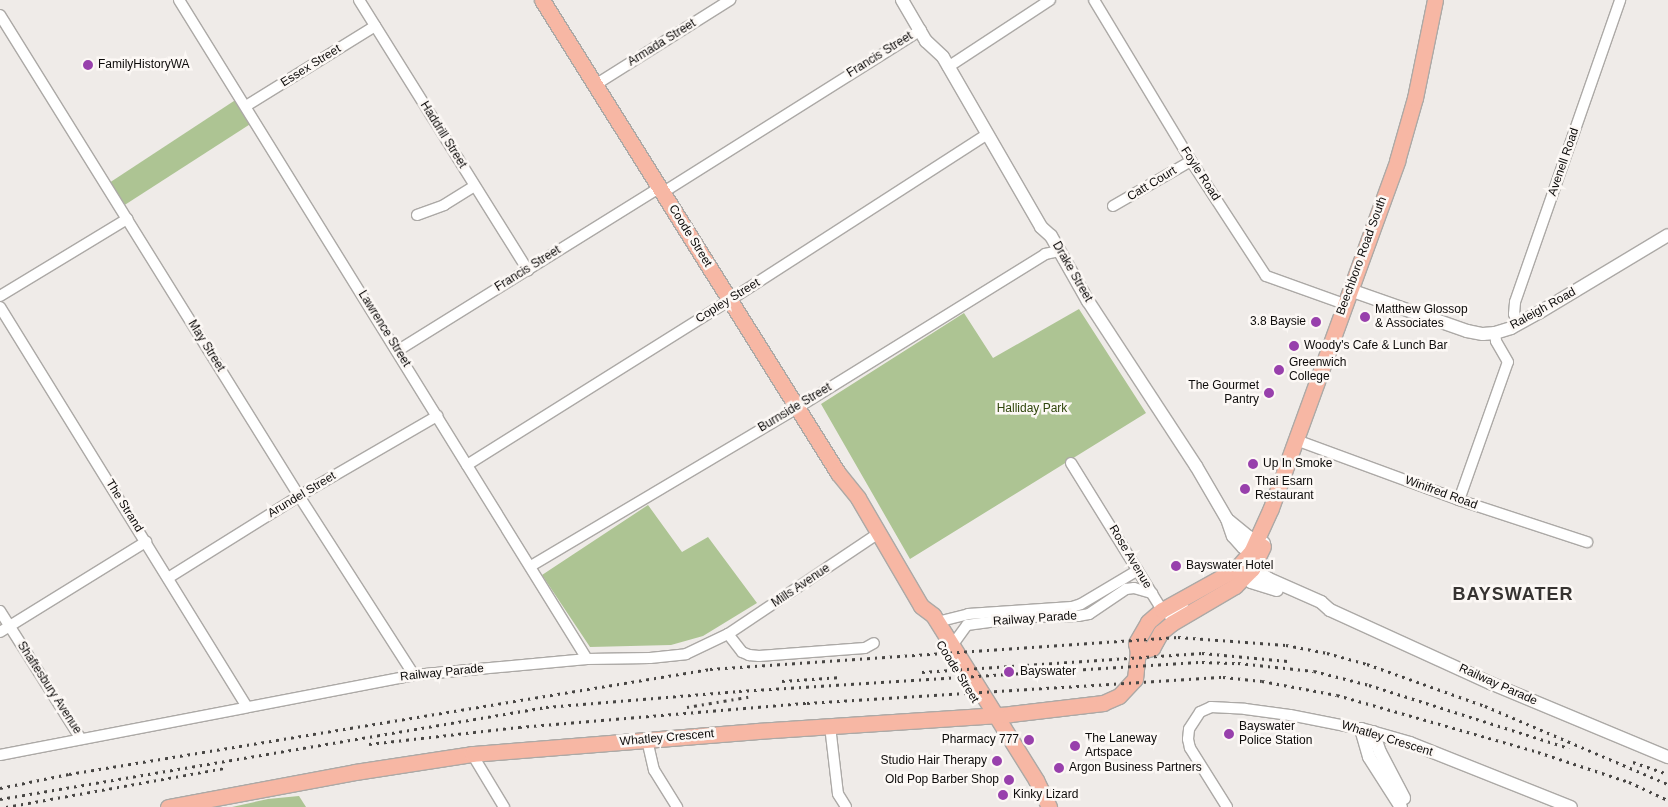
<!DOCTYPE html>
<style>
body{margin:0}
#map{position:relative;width:1668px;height:807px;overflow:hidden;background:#efebe8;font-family:Arial,sans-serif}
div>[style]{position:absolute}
.green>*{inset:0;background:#adc493}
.roads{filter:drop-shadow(1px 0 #aca9a6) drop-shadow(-1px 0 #aca9a6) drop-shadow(0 1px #aca9a6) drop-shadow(0 -1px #aca9a6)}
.minor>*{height:10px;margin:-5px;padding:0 5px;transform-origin:5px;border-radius:5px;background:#fff}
.tertiary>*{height:12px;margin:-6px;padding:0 6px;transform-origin:6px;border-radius:6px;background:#fff}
.primary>*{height:15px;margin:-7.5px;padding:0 7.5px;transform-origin:7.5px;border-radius:7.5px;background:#f7b7a4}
.rail>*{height:2.5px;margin-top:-1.25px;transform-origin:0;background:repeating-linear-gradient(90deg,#484644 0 2.5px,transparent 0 7.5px)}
.dots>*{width:14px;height:14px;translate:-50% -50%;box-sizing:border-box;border:2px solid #fcf8f5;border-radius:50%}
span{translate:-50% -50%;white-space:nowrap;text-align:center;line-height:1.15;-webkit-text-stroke:5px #fcf8f5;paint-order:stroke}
.street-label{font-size:12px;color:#0d0b0a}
.poi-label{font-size:12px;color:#0d0b0a}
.left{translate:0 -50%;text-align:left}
.right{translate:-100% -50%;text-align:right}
.park-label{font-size:12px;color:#30460c}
.district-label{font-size:18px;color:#363331;font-weight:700;letter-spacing:1px}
</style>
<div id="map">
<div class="green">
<div style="clip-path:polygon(240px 97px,255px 121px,120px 208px,106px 185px)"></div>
<div style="clip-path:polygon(1079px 309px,1146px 413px,910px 559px,821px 404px,964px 313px,993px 358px)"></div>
<div style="clip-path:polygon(648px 505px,682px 552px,708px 537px,757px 603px,703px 636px,671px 645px,590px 647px,542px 575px)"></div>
<div style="clip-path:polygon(299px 796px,306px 807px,232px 807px,268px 799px)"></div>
</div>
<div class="roads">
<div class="minor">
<div style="left:179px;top:0;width:775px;rotate:58.24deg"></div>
<div style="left:359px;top:0;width:319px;rotate:58deg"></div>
<div style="left:1094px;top:0;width:188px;rotate:58.9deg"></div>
<div style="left:1191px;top:161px;width:137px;rotate:56.9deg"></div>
<div style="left:1266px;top:276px;width:83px;rotate:19.7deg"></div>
<div style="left:0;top:15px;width:566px;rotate:58.13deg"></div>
<div style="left:299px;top:496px;width:213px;rotate:57.3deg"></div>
<div style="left:948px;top:67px;width:122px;rotate:-33.3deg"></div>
<div style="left:595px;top:85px;width:160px;rotate:-32.2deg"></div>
<div style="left:246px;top:106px;width:152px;rotate:-31.8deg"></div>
<div style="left:662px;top:193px;width:306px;rotate:-32.2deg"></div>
<div style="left:1113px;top:206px;width:90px;rotate:-30deg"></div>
<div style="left:417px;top:215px;width:29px;rotate:-20deg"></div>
<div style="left:444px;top:205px;width:36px;rotate:-32deg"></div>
<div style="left:0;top:296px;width:149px;rotate:-31.2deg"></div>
<div style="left:0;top:307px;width:470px;rotate:58.3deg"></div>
<div style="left:1519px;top:324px;width:11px;rotate:-117deg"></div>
<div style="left:1514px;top:314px;width:12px;rotate:-85deg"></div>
<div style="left:1515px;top:302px;width:320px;rotate:-70.8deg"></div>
<div style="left:397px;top:351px;width:309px;rotate:-31.9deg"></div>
<div style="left:1296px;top:440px;width:174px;rotate:20.2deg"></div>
<div style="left:1459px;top:500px;width:135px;rotate:18.2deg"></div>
<div style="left:1071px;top:463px;width:173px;rotate:58.2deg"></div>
<div style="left:1162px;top:610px;width:7px;rotate:34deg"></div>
<div style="left:1168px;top:614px;width:17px;rotate:-17deg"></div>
<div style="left:467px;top:465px;width:310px;rotate:-32.1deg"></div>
<div style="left:730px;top:300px;width:305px;rotate:-32.8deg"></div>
<div style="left:1459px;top:500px;width:146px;rotate:-70.5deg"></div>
<div style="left:1508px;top:362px;width:24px;rotate:-120deg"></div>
<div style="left:1496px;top:341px;width:8px;rotate:-97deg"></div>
<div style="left:531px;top:566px;width:309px;rotate:-30.7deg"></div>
<div style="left:797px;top:408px;width:292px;rotate:-31.8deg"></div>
<div style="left:1045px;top:254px;width:14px;rotate:-12deg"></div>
<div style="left:168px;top:578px;width:155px;rotate:-32deg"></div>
<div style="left:299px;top:496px;width:160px;rotate:-30.1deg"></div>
<div style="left:0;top:611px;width:151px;rotate:57.7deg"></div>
<div style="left:937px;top:622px;width:32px;rotate:-14deg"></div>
<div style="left:968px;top:614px;width:104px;rotate:-3.9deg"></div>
<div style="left:1072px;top:607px;width:9px;rotate:-18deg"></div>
<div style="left:1081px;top:604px;width:66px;rotate:-30.8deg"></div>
<div style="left:0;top:632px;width:172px;rotate:-31.7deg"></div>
<div style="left:728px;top:634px;width:23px;rotate:52deg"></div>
<div style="left:742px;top:652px;width:8px;rotate:23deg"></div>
<div style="left:749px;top:655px;width:10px;rotate:6deg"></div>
<div style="left:759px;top:656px;width:106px;rotate:-4.3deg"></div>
<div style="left:865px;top:648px;width:10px;rotate:-29deg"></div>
<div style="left:951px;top:647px;width:27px;rotate:-54deg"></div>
<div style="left:967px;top:625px;width:60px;rotate:-7.7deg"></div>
<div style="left:1026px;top:617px;width:52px;rotate:-1.1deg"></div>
<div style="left:1078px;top:616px;width:11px;rotate:-10deg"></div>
<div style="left:1089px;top:614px;width:45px;rotate:-34deg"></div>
<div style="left:1126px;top:589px;width:8px;rotate:-7deg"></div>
<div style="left:1134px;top:588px;width:19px;rotate:16deg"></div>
<div style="left:830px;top:726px;width:68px;rotate:83.3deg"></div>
<div style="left:838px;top:794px;width:15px;rotate:58deg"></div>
<div style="left:647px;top:740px;width:31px;rotate:77deg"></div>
<div style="left:654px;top:770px;width:44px;rotate:58.1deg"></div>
<div style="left:472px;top:754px;width:62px;rotate:58.9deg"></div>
<div style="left:0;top:755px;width:422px;rotate:-10.9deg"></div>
<div style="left:414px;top:675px;width:174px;rotate:-5.3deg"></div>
<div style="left:587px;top:659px;width:63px;rotate:-0.9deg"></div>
<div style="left:650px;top:658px;width:36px;rotate:-6deg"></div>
<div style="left:686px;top:654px;width:47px;rotate:-25.5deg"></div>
<div style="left:728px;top:634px;width:174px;rotate:-33.8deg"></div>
<div style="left:1227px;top:807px;width:70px;rotate:-122.1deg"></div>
<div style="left:1190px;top:748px;width:9px;rotate:-103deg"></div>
<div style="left:1188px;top:739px;width:10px;rotate:-84deg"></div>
<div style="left:1189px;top:729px;width:20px;rotate:-57deg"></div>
<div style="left:1200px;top:712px;width:12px;rotate:-24deg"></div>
<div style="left:1211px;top:707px;width:34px;rotate:3deg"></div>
<div style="left:1245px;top:709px;width:45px;rotate:7.6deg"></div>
<div style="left:1290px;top:715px;width:72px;rotate:11.2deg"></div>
</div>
<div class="tertiary">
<div style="left:902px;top:0;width:48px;rotate:59.7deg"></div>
<div style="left:926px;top:41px;width:23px;rotate:43deg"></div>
<div style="left:943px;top:57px;width:196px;rotate:60deg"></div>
<div style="left:1041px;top:227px;width:13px;rotate:42deg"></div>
<div style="left:1051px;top:236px;width:75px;rotate:60.4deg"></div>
<div style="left:1088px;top:301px;width:197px;rotate:56.8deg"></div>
<div style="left:1196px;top:466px;width:61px;rotate:59.7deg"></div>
<div style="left:1227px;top:519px;width:18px;rotate:71deg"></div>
<div style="left:1233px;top:536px;width:15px;rotate:48deg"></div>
<div style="left:1243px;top:547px;width:18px;rotate:29deg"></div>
<div style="left:1350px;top:290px;width:124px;rotate:19.3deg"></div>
<div style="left:1467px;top:331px;width:16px;rotate:11deg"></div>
<div style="left:1483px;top:334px;width:12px;rotate:-5deg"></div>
<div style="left:1495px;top:333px;width:17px;rotate:-17deg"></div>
<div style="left:1511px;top:328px;width:33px;rotate:-29deg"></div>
<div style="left:1540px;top:312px;width:149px;rotate:-31deg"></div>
<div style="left:1229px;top:521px;width:26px;rotate:39deg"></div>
<div style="left:1249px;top:537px;width:16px;rotate:22deg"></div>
<div style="left:1246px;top:564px;width:27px;rotate:33deg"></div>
<div style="left:1269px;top:579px;width:57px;rotate:23.9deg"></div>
<div style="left:1321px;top:602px;width:12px;rotate:42deg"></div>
<div style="left:1330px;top:610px;width:176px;rotate:24.5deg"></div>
<div style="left:1490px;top:683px;width:193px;rotate:22.6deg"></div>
<div style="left:1238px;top:571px;width:17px;rotate:40deg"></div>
<div style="left:1251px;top:582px;width:27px;rotate:17deg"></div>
<div style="left:1361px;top:729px;width:51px;rotate:15.9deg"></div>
<div style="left:1410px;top:743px;width:173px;rotate:21.7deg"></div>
<div style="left:1361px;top:729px;width:29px;rotate:74deg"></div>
<div style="left:1369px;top:757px;width:59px;rotate:57.4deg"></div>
<div style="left:1373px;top:732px;width:21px;rotate:71deg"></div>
<div style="left:1380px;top:752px;width:52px;rotate:62.4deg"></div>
</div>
<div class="primary">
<div style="left:542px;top:0;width:558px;rotate:57.96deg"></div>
<div style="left:838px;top:473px;width:32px;rotate:51deg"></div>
<div style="left:858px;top:498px;width:125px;rotate:59.7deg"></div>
<div style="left:921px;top:606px;width:15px;rotate:37deg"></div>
<div style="left:933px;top:615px;width:195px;rotate:58deg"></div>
<div style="left:1036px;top:780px;width:30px;rotate:64deg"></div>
<div style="left:1138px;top:652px;width:15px;rotate:-16deg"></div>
<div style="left:1152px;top:648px;width:18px;rotate:-61deg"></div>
<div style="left:1161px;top:632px;width:14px;rotate:-39deg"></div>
<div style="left:1172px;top:623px;width:73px;rotate:-30.4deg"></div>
<div style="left:1235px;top:586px;width:24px;rotate:-45deg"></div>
<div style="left:1252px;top:569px;width:25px;rotate:-64deg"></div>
<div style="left:168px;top:807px;width:190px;rotate:-10.6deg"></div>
<div style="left:355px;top:772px;width:118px;rotate:-8.7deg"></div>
<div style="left:472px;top:754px;width:286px;rotate:-4.6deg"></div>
<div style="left:757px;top:731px;width:254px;rotate:-3.8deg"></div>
<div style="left:1010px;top:714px;width:94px;rotate:-6.7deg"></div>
<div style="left:1103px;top:703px;width:17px;rotate:-24deg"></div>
<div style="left:1119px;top:696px;width:23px;rotate:-47deg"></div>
<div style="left:1135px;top:679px;width:27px;rotate:-84deg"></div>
<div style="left:1138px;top:652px;width:9px;rotate:-103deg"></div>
<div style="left:1136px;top:643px;width:24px;rotate:-60deg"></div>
<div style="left:1148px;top:622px;width:18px;rotate:-41deg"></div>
<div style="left:1162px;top:610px;width:85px;rotate:-29deg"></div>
<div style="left:1236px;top:569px;width:23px;rotate:-49deg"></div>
<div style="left:1251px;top:552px;width:48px;rotate:-65.6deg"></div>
<div style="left:1271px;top:508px;width:369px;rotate:-70deg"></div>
<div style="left:1397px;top:161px;width:66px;rotate:-74.1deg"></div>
<div style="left:1415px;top:98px;width:100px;rotate:-78.5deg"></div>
</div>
</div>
<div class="rail">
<div style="left:922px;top:672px;width:281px;rotate:-3.9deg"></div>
<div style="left:1202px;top:653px;width:86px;rotate:5.3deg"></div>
<div style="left:782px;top:681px;width:60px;rotate:-3.8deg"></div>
<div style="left:687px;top:707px;width:67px;rotate:-9.5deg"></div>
<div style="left:369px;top:744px;width:151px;rotate:-6.5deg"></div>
<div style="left:519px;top:727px;width:289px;rotate:-4.8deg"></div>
<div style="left:807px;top:703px;width:417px;rotate:-3.6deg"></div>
<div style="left:1223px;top:677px;width:39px;rotate:6deg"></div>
<div style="left:1262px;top:681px;width:76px;rotate:10.6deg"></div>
<div style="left:1337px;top:695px;width:209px;rotate:15.8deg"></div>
<div style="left:1538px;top:752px;width:96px;rotate:18.2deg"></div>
<div style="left:1629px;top:782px;width:43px;rotate:24.8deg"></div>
<div style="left:1633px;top:762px;width:37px;rotate:19deg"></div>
<div style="left:0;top:788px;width:70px;rotate:-11.5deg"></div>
<div style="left:69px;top:774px;width:650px;rotate:-9.3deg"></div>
<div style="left:710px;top:669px;width:469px;rotate:-3.9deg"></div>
<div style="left:1178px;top:637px;width:108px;rotate:4.2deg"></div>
<div style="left:1286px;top:645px;width:42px;rotate:11deg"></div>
<div style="left:1327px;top:653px;width:41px;rotate:15.4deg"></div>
<div style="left:1367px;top:664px;width:125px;rotate:19.6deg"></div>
<div style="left:1485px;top:706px;width:199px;rotate:23.1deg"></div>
<div style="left:0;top:799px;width:554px;rotate:-9.56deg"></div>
<div style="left:546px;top:707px;width:194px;rotate:-4.7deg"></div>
<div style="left:739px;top:691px;width:464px;rotate:-3.6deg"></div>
<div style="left:1202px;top:662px;width:36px;rotate:2deg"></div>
<div style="left:1238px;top:663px;width:76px;rotate:6deg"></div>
<div style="left:1314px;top:671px;width:57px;rotate:14.3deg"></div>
<div style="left:1369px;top:685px;width:210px;rotate:17.5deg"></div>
<div style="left:6px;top:807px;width:223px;rotate:-10.1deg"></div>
</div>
<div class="dots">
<div style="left:88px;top:65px;background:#9840ac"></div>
<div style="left:1365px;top:317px;background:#9840ac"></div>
<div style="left:1316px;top:322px;background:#9840ac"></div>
<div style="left:1294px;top:346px;background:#9840ac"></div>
<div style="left:1279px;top:370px;background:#9840ac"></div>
<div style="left:1269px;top:393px;background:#9840ac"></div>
<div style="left:1253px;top:464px;background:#9840ac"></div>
<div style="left:1245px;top:489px;background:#9840ac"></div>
<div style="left:1176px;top:566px;background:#9840ac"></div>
<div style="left:1009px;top:672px;background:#9840ac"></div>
<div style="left:1229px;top:734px;background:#9840ac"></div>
<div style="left:1029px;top:740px;background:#9840ac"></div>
<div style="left:1075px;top:746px;background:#9840ac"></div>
<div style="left:997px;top:761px;background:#9840ac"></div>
<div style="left:1059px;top:768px;background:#9840ac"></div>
<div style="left:1009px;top:780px;background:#9840ac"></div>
<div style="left:1003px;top:795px;background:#9840ac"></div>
</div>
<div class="street-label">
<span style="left:662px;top:43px;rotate:-32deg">Armada Street</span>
<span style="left:880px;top:55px;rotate:-32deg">Francis Street</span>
<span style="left:311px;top:66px;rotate:-32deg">Essex Street</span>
<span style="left:443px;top:135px;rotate:58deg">Haddrill Street</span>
<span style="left:1564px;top:162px;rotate:-71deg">Avenell Road</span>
<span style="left:1200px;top:174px;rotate:57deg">Foyle Road</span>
<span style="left:1152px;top:184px;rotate:-31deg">Catt Court</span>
<span style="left:690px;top:236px;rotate:58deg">Coode Street</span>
<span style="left:1362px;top:256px;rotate:-70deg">Beechboro Road South</span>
<span style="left:528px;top:269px;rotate:-32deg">Francis Street</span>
<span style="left:1072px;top:272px;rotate:60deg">Drake Street</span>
<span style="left:728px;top:301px;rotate:-32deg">Copley Street</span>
<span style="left:1543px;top:309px;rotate:-29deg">Raleigh Road</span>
<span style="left:384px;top:329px;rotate:58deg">Lawrence Street</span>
<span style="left:206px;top:346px;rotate:58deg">May Street</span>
<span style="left:795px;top:408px;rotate:-31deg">Burnside Street</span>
<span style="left:1441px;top:493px;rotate:20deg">Winifred Road</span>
<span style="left:302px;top:495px;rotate:-31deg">Arundel Street</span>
<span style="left:124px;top:506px;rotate:58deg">The Strand</span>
<span style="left:1130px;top:557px;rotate:59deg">Rose Avenue</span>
<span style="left:801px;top:586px;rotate:-34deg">Mills Avenue</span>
<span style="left:1035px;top:619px;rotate:-4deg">Railway Parade</span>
<span style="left:957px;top:672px;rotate:58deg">Coode Street</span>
<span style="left:442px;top:673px;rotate:-6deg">Railway Parade</span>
<span style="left:1498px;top:685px;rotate:24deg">Railway Parade</span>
<span style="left:49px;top:688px;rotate:57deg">Shaftesbury Avenue</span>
<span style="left:667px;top:738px;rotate:-5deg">Whatley Crescent</span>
<span style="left:1387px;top:739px;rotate:17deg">Whatley Crescent</span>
</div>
<div class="poi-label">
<span class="left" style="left:98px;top:65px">FamilyHistoryWA</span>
<span class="left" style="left:1375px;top:317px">Matthew Glossop<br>&amp; Associates</span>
<span class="right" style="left:1306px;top:322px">3.8 Baysie</span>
<span class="left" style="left:1304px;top:346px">Woody's Cafe &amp; Lunch Bar</span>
<span class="left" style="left:1289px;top:370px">Greenwich<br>College</span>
<span class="right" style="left:1259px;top:393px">The Gourmet<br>Pantry</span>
<span class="left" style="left:1263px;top:464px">Up In Smoke</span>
<span class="left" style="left:1255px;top:489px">Thai Esarn<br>Restaurant</span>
<span class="left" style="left:1186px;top:566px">Bayswater Hotel</span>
<span class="left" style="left:1020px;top:672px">Bayswater</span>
<span class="left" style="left:1239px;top:734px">Bayswater<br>Police Station</span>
<span class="left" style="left:1085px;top:746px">The Laneway<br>Artspace</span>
<span class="right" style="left:1019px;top:740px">Pharmacy 777</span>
<span class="right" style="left:987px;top:761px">Studio Hair Therapy</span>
<span class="left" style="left:1069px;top:768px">Argon Business Partners</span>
<span class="right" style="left:999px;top:780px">Old Pop Barber Shop</span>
<span class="left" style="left:1013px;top:795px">Kinky Lizard</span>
</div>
<div class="park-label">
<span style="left:1032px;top:409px">Halliday Park</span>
</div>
<div class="district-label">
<span style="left:1513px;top:594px">BAYSWATER</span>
</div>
</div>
